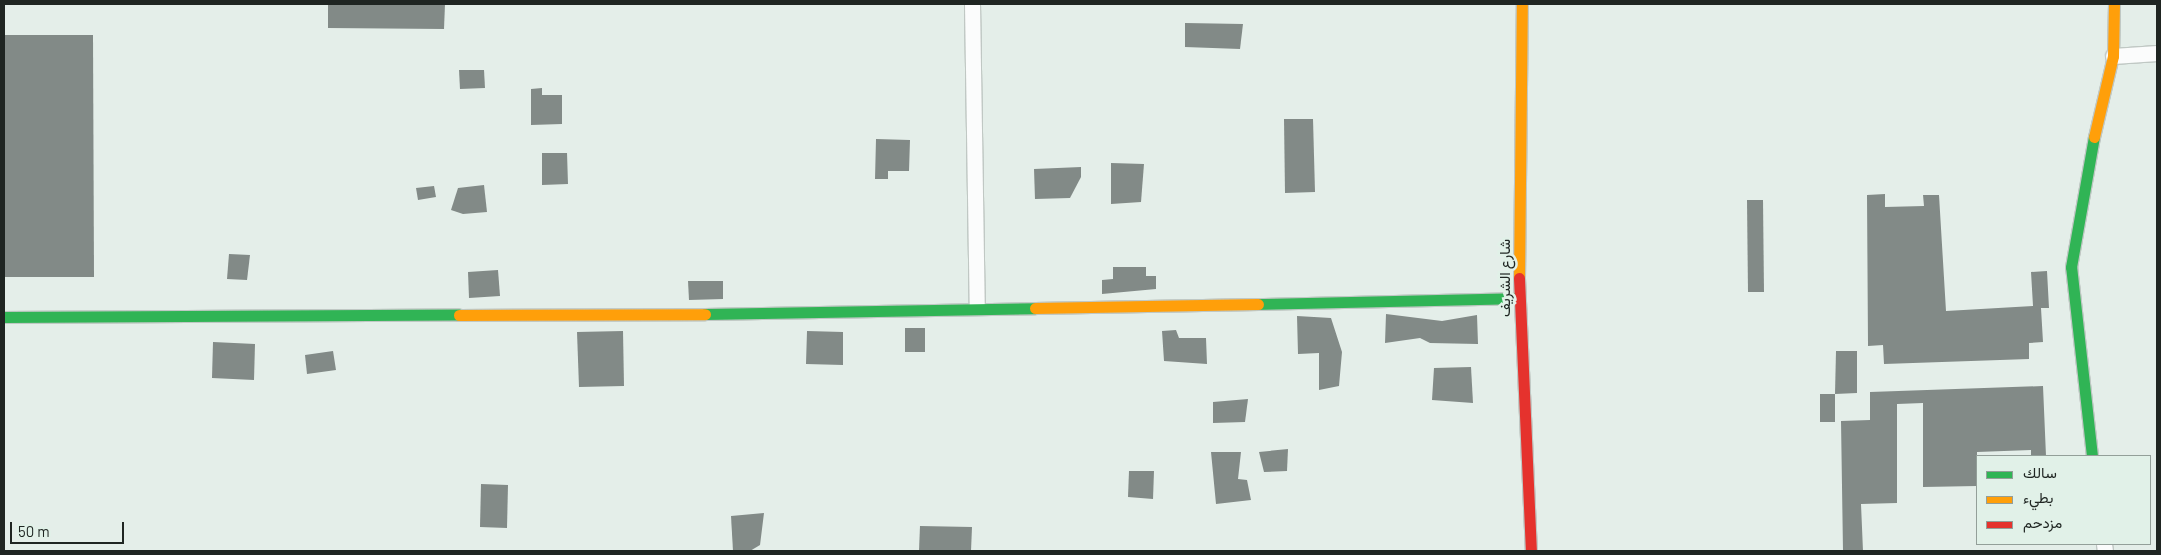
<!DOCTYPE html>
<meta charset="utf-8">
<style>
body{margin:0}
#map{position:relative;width:2161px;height:555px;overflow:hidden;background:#e4eee9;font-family:Barlow,Vazirmatn,sans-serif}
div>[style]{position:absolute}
.building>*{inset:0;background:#828a87}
.roads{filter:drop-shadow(1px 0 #c0c8c4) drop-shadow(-1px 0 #c0c8c4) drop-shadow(0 1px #c0c8c4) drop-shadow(0 -1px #c0c8c4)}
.street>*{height:15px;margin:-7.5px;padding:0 7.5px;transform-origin:7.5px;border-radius:7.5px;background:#fbfcfc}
.fast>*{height:11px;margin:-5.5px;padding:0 5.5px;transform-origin:5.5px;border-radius:5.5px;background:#30b455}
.slow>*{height:11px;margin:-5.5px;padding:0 5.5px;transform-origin:5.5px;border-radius:5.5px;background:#ff9f0a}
.jam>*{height:11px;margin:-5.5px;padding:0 5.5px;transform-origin:5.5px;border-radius:5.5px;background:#e5322d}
span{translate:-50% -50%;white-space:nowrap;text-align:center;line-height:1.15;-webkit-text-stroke:5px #e1f1e8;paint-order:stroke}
.street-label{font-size:15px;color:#1f2522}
.frame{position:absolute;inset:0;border:5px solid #1f2522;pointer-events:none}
.legend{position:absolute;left:1976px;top:455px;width:175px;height:90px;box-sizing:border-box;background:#e1f1e8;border:1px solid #939f99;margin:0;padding:6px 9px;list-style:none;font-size:15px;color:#1f2522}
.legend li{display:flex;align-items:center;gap:10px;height:25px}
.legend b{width:25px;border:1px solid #939f99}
.scale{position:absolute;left:10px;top:522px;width:114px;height:22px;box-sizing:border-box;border:2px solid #1f2522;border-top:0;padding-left:6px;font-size:15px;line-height:18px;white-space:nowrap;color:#1f2522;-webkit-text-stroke:4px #e1f1e8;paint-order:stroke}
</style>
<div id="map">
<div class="building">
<div style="clip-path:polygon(328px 4px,445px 4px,444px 29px,328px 28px)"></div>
<div style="clip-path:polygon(1185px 23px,1243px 24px,1240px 49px,1185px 47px)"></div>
<div style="clip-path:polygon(4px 35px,93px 35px,94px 277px,4px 277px)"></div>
<div style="clip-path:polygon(459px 70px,484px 70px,485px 88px,460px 89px)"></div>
<div style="clip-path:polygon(542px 88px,542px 95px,562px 95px,562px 124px,531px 125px,531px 89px)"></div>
<div style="clip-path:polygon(1284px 119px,1313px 119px,1315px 192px,1285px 193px)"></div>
<div style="clip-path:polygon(876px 139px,910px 140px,909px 171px,888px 171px,888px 179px,875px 179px)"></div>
<div style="clip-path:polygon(542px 153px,567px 153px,568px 184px,542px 185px)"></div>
<div style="clip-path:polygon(1111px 163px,1144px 164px,1141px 202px,1111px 204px)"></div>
<div style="clip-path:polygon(1081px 167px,1081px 177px,1070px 198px,1035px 199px,1034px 169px)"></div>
<div style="clip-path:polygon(484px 185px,487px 212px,463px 214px,451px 210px,458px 188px)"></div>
<div style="clip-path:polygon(434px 186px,436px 197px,418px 200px,416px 188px)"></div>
<div style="clip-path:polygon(1885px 194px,1885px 207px,1924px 206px,1923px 195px,1939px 195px,1946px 311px,2033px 306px,2031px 272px,2047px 271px,2049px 308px,2041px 308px,2043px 342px,2029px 343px,2029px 359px,1884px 364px,1883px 345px,1868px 346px,1867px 195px)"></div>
<div style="clip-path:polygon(1747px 200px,1763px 200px,1764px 292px,1748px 292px)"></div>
<div style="clip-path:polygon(229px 254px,250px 255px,247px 280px,227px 279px)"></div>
<div style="clip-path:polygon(1113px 267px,1146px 267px,1146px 276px,1156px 276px,1156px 289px,1102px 294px,1102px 280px,1113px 279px)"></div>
<div style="clip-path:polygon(498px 270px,500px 296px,469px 298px,468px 272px)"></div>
<div style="clip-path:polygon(688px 281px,723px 281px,723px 299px,689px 300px)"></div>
<div style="clip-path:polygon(1386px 314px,1442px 321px,1477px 315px,1478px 344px,1430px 343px,1420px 338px,1385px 343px)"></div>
<div style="clip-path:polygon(1297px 316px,1331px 318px,1342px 352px,1339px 386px,1319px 390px,1319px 353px,1298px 354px)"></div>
<div style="clip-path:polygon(905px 328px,925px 328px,925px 352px,905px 352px)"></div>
<div style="clip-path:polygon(1176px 330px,1179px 338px,1206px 338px,1207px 364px,1164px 361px,1162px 331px)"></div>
<div style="clip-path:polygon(623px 331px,624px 386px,579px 387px,577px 332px)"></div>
<div style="clip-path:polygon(807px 331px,843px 332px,843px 365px,806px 364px)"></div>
<div style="clip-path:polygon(213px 342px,255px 344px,254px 380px,212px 378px)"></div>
<div style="clip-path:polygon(333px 351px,336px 370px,307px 374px,305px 355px)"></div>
<div style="clip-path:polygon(1836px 351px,1857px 351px,1857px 393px,1835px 394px)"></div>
<div style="clip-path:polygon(1471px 367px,1473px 403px,1432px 400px,1434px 368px)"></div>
<div style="clip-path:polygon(2043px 386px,2046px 456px,2031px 456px,2031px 450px,1977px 452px,1977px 486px,1923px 487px,1923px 403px,1897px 404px,1897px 503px,1861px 504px,1863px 551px,1843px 551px,1841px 421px,1870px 420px,1870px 392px)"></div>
<div style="clip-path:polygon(1820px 394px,1835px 394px,1835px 422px,1820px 422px)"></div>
<div style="clip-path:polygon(1248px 399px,1245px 422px,1213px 423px,1213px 402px)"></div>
<div style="clip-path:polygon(1288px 449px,1287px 471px,1264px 472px,1259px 452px)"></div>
<div style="clip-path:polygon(1211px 452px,1241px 452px,1238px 479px,1247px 480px,1251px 500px,1216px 504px)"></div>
<div style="clip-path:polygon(1129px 471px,1154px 471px,1153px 499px,1128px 497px)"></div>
<div style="clip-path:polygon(481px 484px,508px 485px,507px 528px,480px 527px)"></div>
<div style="clip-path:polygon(764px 513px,760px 545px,750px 551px,733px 551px,731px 516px)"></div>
<div style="clip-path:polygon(920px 526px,972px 527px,971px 551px,919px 551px)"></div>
</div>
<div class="roads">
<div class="street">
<div style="left:972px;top:4px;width:303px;rotate:89.1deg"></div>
<div style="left:2113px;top:56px;width:44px;rotate:-3.9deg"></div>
<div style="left:2104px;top:544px;width:7px;rotate:82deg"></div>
</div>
<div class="fast">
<div style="left:1258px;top:304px;width:261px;rotate:-1.3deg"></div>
<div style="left:705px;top:314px;width:330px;rotate:-1deg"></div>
<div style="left:4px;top:317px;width:455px;rotate:-0.3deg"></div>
<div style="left:2092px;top:456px;width:190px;rotate:-96.3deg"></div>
<div style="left:2071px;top:267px;width:132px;rotate:-80deg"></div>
</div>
<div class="slow">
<div style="left:2094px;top:137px;width:83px;rotate:-76.8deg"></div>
<div style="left:2113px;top:56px;width:52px;rotate:-88.9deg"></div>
<div style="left:1519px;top:278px;width:274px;rotate:-89.4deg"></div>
<div style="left:1035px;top:308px;width:223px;rotate:-1deg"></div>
<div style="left:459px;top:315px;width:246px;rotate:-0.2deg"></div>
</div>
<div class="jam">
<div style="left:1519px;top:278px;width:273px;rotate:87.5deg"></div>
</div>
</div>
<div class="street-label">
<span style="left:1505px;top:278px;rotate:-90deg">شارع الشريف</span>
</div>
<div class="frame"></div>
<ul class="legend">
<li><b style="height:6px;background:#30b455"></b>سالك</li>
<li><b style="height:6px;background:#ff9f0a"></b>بطيء</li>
<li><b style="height:6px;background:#e5322d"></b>مزدحم</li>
</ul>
<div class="scale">50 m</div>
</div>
